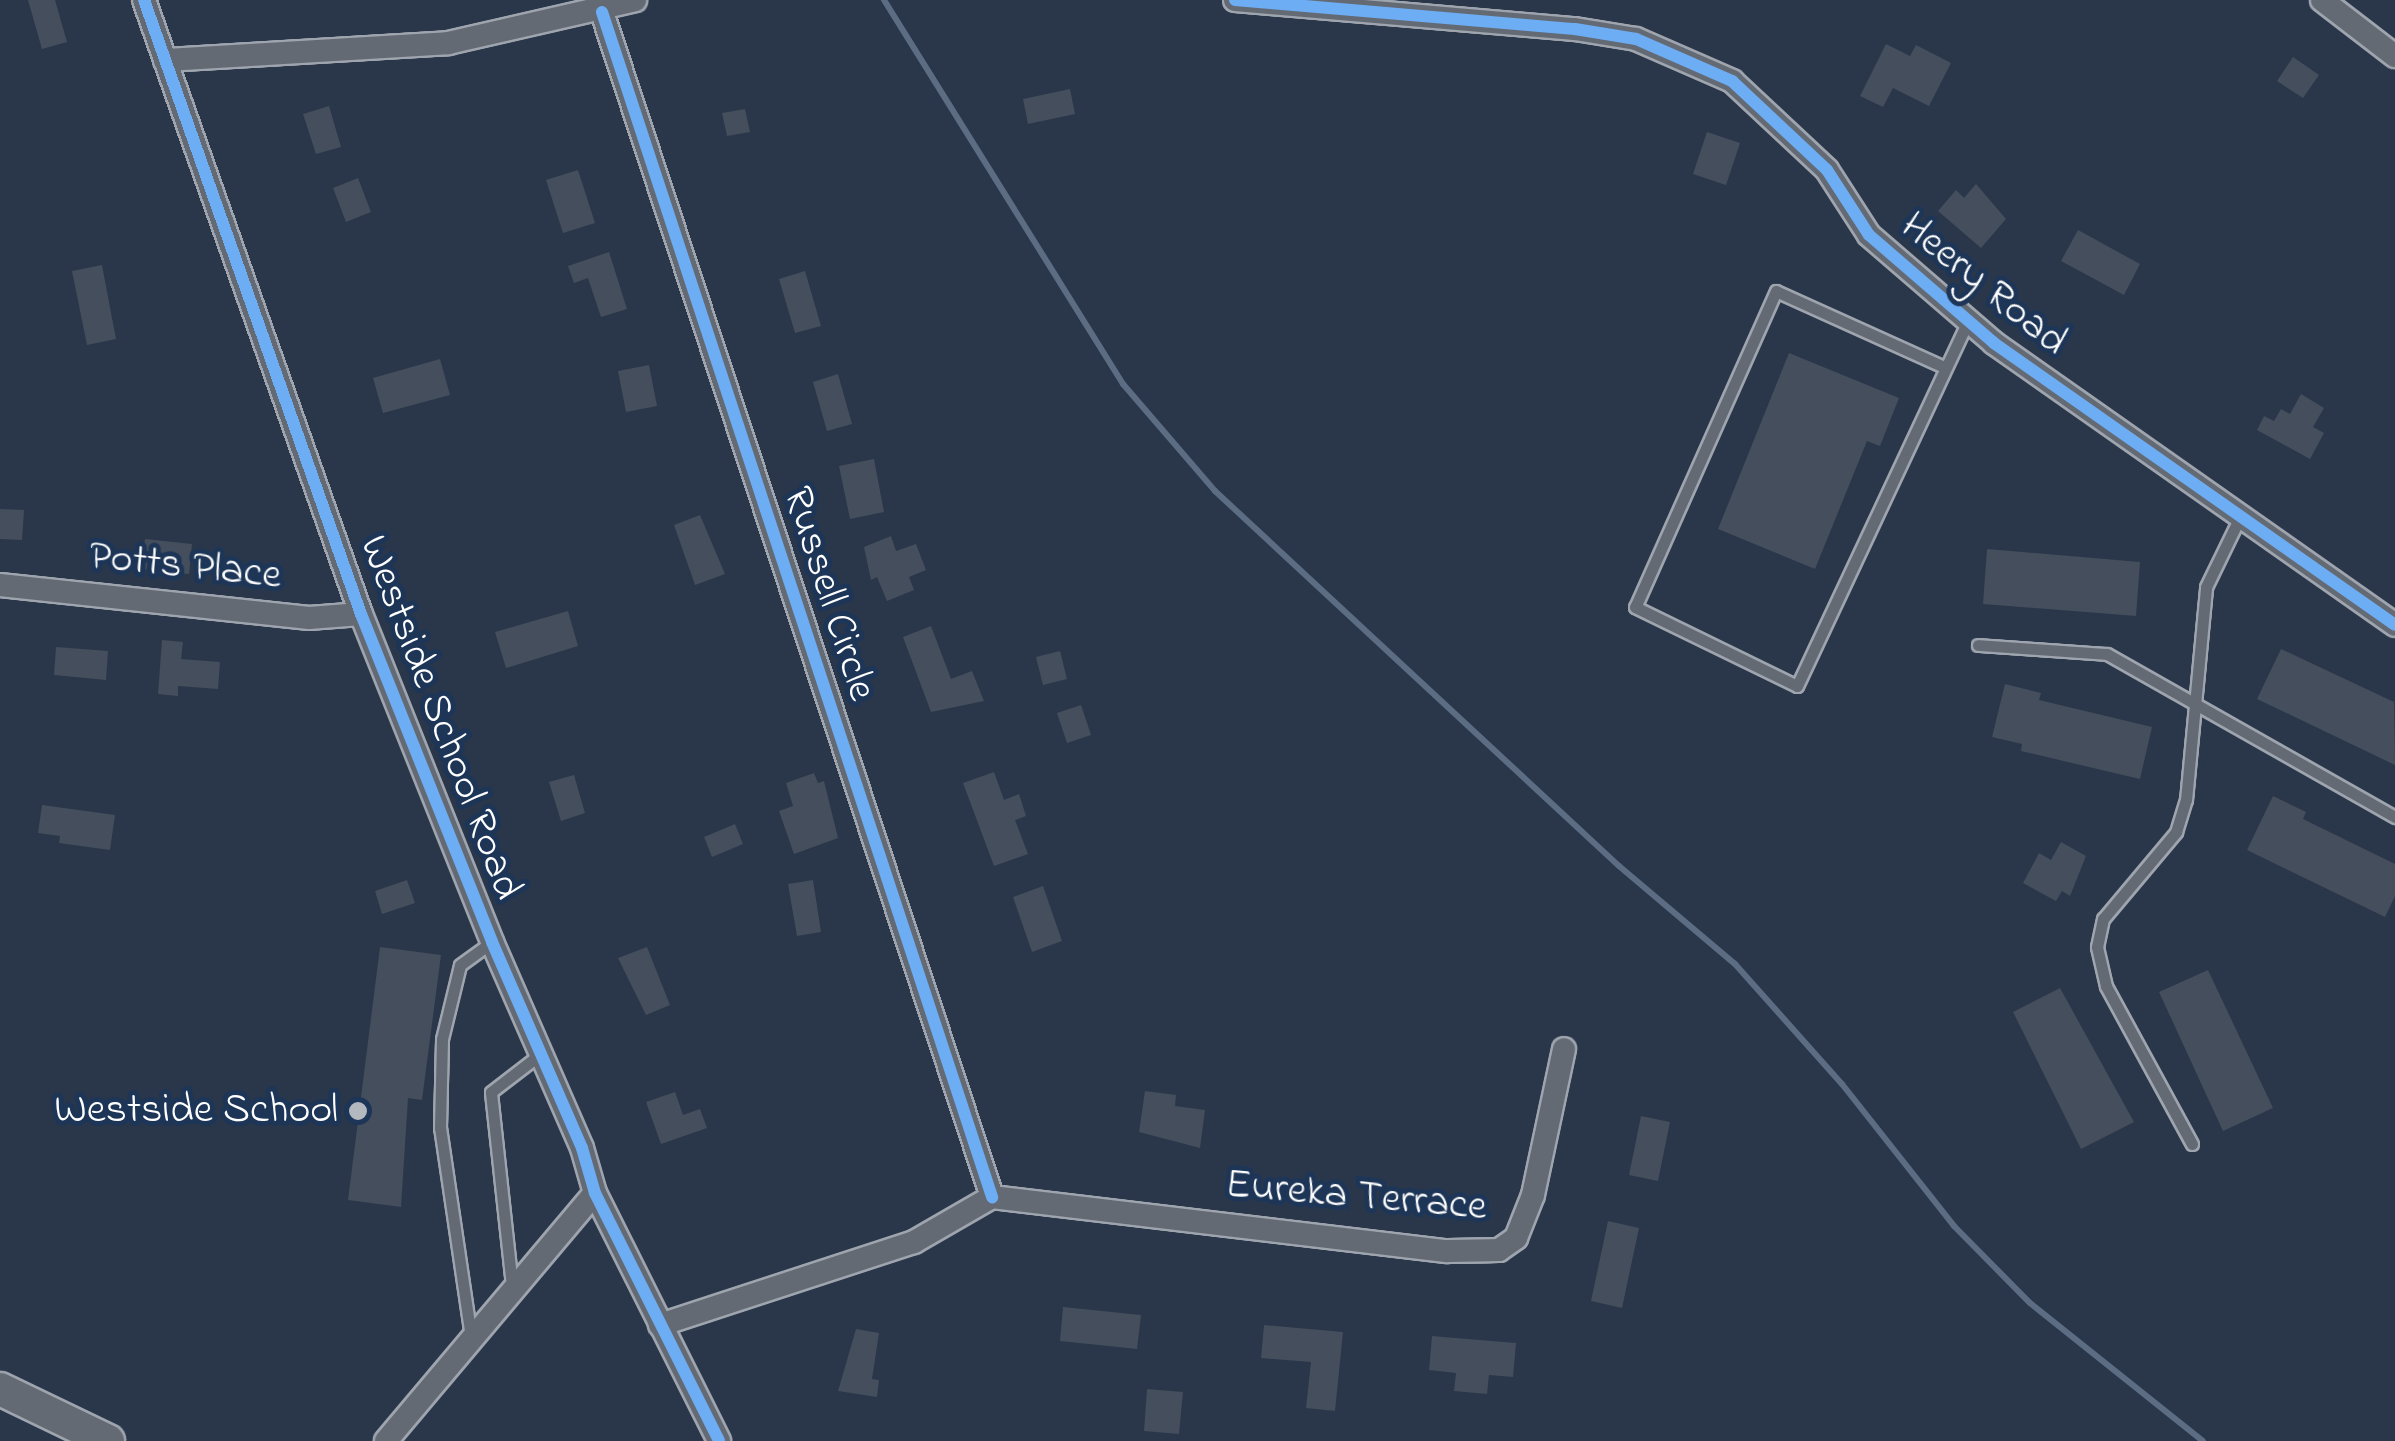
<!DOCTYPE html>
<style>
body{margin:0}
#map{position:relative;width:2395px;height:1441px;overflow:hidden;background:#2a374a;font-family:"Indie Flower",sans-serif}
div>[style]{position:absolute}
.stream>*{height:6px;margin:-3px;padding:0 3px;transform-origin:3px;border-radius:3px;background:#5c6d83}
.building>*{inset:0;background:#444e5c}
.roads{filter:drop-shadow(2px 0 #9fa5ae) drop-shadow(-2px 0 #9fa5ae) drop-shadow(0 2px #9fa5ae) drop-shadow(0 -2px #9fa5ae)}
.lane>*{height:11px;margin:-5.5px;padding:0 5.5px;transform-origin:5.5px;border-radius:5.5px;background:#636a74}
.street>*{height:22px;margin:-11px;padding:0 11px;transform-origin:11px;border-radius:11px;background:#636a74}
.secondary>*{height:32px;margin:-16px;padding:0 16px;transform-origin:16px;border-radius:16px;background:#636a74}
.cycleway>*{height:12px;margin:-6px;padding:0 6px;transform-origin:6px;border-radius:6px;background:#6dadf4}
.dots>*{width:28px;height:28px;translate:-50% -50%;box-sizing:border-box;border:5px solid #1d3557;border-radius:50%}
span{translate:-50% -50%;white-space:nowrap;text-align:center;line-height:1.15;-webkit-text-stroke:10px #1d3557;paint-order:stroke}
.street-label{font-size:42px;color:#fff}
.poi-label{font-size:42px;color:#fff}
.right{translate:-100% -50%;text-align:right}
</style>
<div id="map">
<div class="stream">
<div style="left:884px;top:0;width:452px;rotate:58.1deg"></div>
<div style="left:1123px;top:384px;width:141px;rotate:49.3deg"></div>
<div style="left:1215px;top:491px;width:551px;rotate:42.87deg"></div>
<div style="left:1619px;top:866px;width:152px;rotate:40.2deg"></div>
<div style="left:1735px;top:964px;width:161px;rotate:48.3deg"></div>
<div style="left:1842px;top:1084px;width:181px;rotate:51.7deg"></div>
<div style="left:1954px;top:1226px;width:108px;rotate:45.4deg"></div>
<div style="left:2030px;top:1303px;width:221px;rotate:38.6deg"></div>
</div>
<div class="building">
<div style="clip-path:polygon(28px 0,55px 0,67px 42px,42px 49px)"></div>
<div style="clip-path:polygon(1886px 44px,1910px 56px,1916px 45px,1951px 63px,1929px 106px,1893px 88px,1883px 107px,1860px 96px)"></div>
<div style="clip-path:polygon(2293px 57px,2319px 75px,2303px 98px,2277px 81px)"></div>
<div style="clip-path:polygon(1070px 89px,1075px 114px,1028px 124px,1023px 99px)"></div>
<div style="clip-path:polygon(329px 106px,341px 147px,316px 154px,303px 114px)"></div>
<div style="clip-path:polygon(745px 109px,750px 132px,727px 136px,722px 113px)"></div>
<div style="clip-path:polygon(1707px 132px,1740px 143px,1726px 185px,1693px 174px)"></div>
<div style="clip-path:polygon(578px 170px,595px 223px,563px 233px,546px 180px)"></div>
<div style="clip-path:polygon(358px 178px,371px 212px,346px 222px,333px 188px)"></div>
<div style="clip-path:polygon(1976px 184px,2006px 219px,1981px 248px,1938px 211px,1956px 190px,1964px 198px)"></div>
<div style="clip-path:polygon(2078px 230px,2140px 264px,2124px 295px,2061px 261px)"></div>
<div style="clip-path:polygon(609px 252px,627px 309px,601px 317px,588px 278px,574px 283px,568px 266px)"></div>
<div style="clip-path:polygon(102px 265px,116px 339px,87px 345px,72px 271px)"></div>
<div style="clip-path:polygon(805px 271px,821px 326px,795px 333px,779px 279px)"></div>
<div style="clip-path:polygon(1789px 353px,1899px 398px,1880px 446px,1867px 441px,1815px 569px,1718px 529px)"></div>
<div style="clip-path:polygon(440px 359px,450px 395px,383px 413px,373px 378px)"></div>
<div style="clip-path:polygon(649px 365px,657px 406px,626px 412px,618px 371px)"></div>
<div style="clip-path:polygon(838px 374px,852px 424px,827px 431px,813px 382px)"></div>
<div style="clip-path:polygon(2301px 394px,2324px 408px,2313px 427px,2324px 433px,2310px 459px,2257px 430px,2264px 416px,2274px 421px,2281px 409px,2290px 414px)"></div>
<div style="clip-path:polygon(874px 459px,884px 512px,850px 519px,839px 466px)"></div>
<div style="clip-path:polygon(0 509px,24px 510px,22px 540px,0 539px)"></div>
<div style="clip-path:polygon(700px 515px,725px 574px,695px 585px,674px 525px)"></div>
<div style="clip-path:polygon(891px 536px,896px 551px,916px 544px,926px 570px,909px 577px,914px 590px,887px 601px,877px 577px,871px 580px,864px 547px)"></div>
<div style="clip-path:polygon(145px 539px,192px 544px,189px 574px,141px 569px)"></div>
<div style="clip-path:polygon(1987px 549px,2140px 562px,2136px 616px,1983px 604px)"></div>
<div style="clip-path:polygon(568px 611px,578px 646px,506px 668px,495px 632px)"></div>
<div style="clip-path:polygon(931px 626px,951px 679px,972px 671px,984px 701px,931px 712px,903px 637px)"></div>
<div style="clip-path:polygon(162px 640px,183px 642px,181px 659px,220px 662px,218px 689px,178px 686px,178px 696px,158px 694px)"></div>
<div style="clip-path:polygon(56px 647px,108px 651px,106px 680px,54px 675px)"></div>
<div style="clip-path:polygon(2281px 649px,2394px 702px,2395px 765px,2257px 699px)"></div>
<div style="clip-path:polygon(1060px 651px,1067px 679px,1043px 685px,1036px 657px)"></div>
<div style="clip-path:polygon(2005px 684px,2041px 693px,2039px 700px,2152px 727px,2140px 779px,2021px 751px,2022px 744px,1992px 737px)"></div>
<div style="clip-path:polygon(1081px 705px,1091px 735px,1067px 743px,1057px 713px)"></div>
<div style="clip-path:polygon(994px 772px,1004px 800px,1019px 794px,1026px 816px,1015px 820px,1028px 854px,994px 866px,963px 783px)"></div>
<div style="clip-path:polygon(814px 773px,818px 783px,824px 781px,838px 838px,794px 854px,779px 811px,793px 806px,786px 783px)"></div>
<div style="clip-path:polygon(574px 775px,585px 813px,561px 821px,549px 782px)"></div>
<div style="clip-path:polygon(2273px 796px,2306px 812px,2303px 819px,2395px 864px,2395px 896px,2385px 917px,2247px 850px)"></div>
<div style="clip-path:polygon(42px 805px,115px 815px,110px 850px,59px 843px,60px 836px,38px 833px)"></div>
<div style="clip-path:polygon(735px 824px,743px 844px,712px 857px,704px 837px)"></div>
<div style="clip-path:polygon(2061px 842px,2086px 856px,2070px 896px,2062px 891px,2056px 901px,2023px 883px,2039px 853px,2051px 860px)"></div>
<div style="clip-path:polygon(407px 880px,415px 903px,382px 914px,375px 891px)"></div>
<div style="clip-path:polygon(813px 880px,821px 932px,797px 936px,788px 884px)"></div>
<div style="clip-path:polygon(1043px 886px,1062px 941px,1032px 952px,1013px 897px)"></div>
<div style="clip-path:polygon(380px 947px,441px 955px,422px 1100px,408px 1098px,401px 1207px,348px 1200px)"></div>
<div style="clip-path:polygon(647px 947px,670px 1005px,646px 1015px,618px 958px)"></div>
<div style="clip-path:polygon(2208px 970px,2273px 1108px,2223px 1131px,2159px 992px)"></div>
<div style="clip-path:polygon(2060px 988px,2134px 1122px,2081px 1149px,2013px 1012px)"></div>
<div style="clip-path:polygon(1145px 1091px,1176px 1095px,1175px 1106px,1205px 1110px,1200px 1148px,1139px 1132px)"></div>
<div style="clip-path:polygon(675px 1092px,683px 1115px,700px 1109px,707px 1128px,661px 1144px,646px 1102px)"></div>
<div style="clip-path:polygon(1641px 1116px,1670px 1122px,1658px 1181px,1629px 1175px)"></div>
<div style="clip-path:polygon(1608px 1221px,1639px 1228px,1622px 1308px,1591px 1301px)"></div>
<div style="clip-path:polygon(1063px 1307px,1141px 1315px,1137px 1349px,1060px 1341px)"></div>
<div style="clip-path:polygon(1264px 1325px,1343px 1332px,1335px 1411px,1306px 1408px,1311px 1362px,1261px 1358px)"></div>
<div style="clip-path:polygon(856px 1329px,879px 1333px,872px 1379px,879px 1380px,877px 1397px,838px 1391px)"></div>
<div style="clip-path:polygon(1432px 1336px,1516px 1343px,1513px 1377px,1489px 1375px,1487px 1394px,1454px 1391px,1456px 1373px,1429px 1370px)"></div>
<div style="clip-path:polygon(1147px 1389px,1183px 1392px,1179px 1434px,1144px 1431px)"></div>
</div>
<div class="roads">
<div class="lane">
<div style="left:1944px;top:367px;width:184px;rotate:-155.7deg"></div>
<div style="left:1776px;top:291px;width:346px;rotate:114deg"></div>
<div style="left:1635px;top:607px;width:180px;rotate:26deg"></div>
<div style="left:1797px;top:686px;width:403px;rotate:-64.9deg"></div>
<div style="left:1978px;top:645px;width:129px;rotate:4deg"></div>
<div style="left:2107px;top:654px;width:331px;rotate:29.5deg"></div>
<div style="left:2192px;top:1144px;width:180px;rotate:-118.6deg"></div>
<div style="left:2106px;top:986px;width:40px;rotate:-103deg"></div>
<div style="left:2097px;top:947px;width:29px;rotate:-78deg"></div>
<div style="left:2103px;top:919px;width:114px;rotate:-50deg"></div>
<div style="left:2176px;top:832px;width:34px;rotate:-73deg"></div>
<div style="left:2186px;top:800px;width:214px;rotate:-84.6deg"></div>
<div style="left:2206px;top:587px;width:78px;rotate:-64.1deg"></div>
<div style="left:512px;top:1286px;width:195px;rotate:-96.2deg"></div>
<div style="left:491px;top:1092px;width:61px;rotate:-37.6deg"></div>
<div style="left:471px;top:1337px;width:211px;rotate:-98.4deg"></div>
<div style="left:440px;top:1128px;width:89px;rotate:-88.7deg"></div>
<div style="left:442px;top:1039px;width:76px;rotate:-76.3deg"></div>
<div style="left:460px;top:965px;width:39px;rotate:-36deg"></div>
</div>
<div class="street">
<div style="left:144px;top:0;width:651px;rotate:70.54deg"></div>
<div style="left:361px;top:614px;width:353px;rotate:68.2deg"></div>
<div style="left:492px;top:942px;width:225px;rotate:66.4deg"></div>
<div style="left:582px;top:1148px;width:47px;rotate:73.9deg"></div>
<div style="left:595px;top:1193px;width:277px;rotate:63.4deg"></div>
<div style="left:1235px;top:0;width:341px;rotate:4.9deg"></div>
<div style="left:1575px;top:29px;width:62px;rotate:9.3deg"></div>
<div style="left:1636px;top:39px;width:105px;rotate:23.6deg"></div>
<div style="left:1732px;top:81px;width:130px;rotate:43.1deg"></div>
<div style="left:1827px;top:170px;width:77px;rotate:57.1deg"></div>
<div style="left:1869px;top:235px;width:165px;rotate:40.8deg"></div>
<div style="left:1994px;top:343px;width:490px;rotate:35.1deg"></div>
<div style="left:2322px;top:0;width:92px;rotate:37.5deg"></div>
<div style="left:602px;top:12px;width:1248px;rotate:71.78deg"></div>
<div style="left:165px;top:60px;width:284px;rotate:-3.4deg"></div>
<div style="left:448px;top:43px;width:192px;rotate:-12.9deg"></div>
<div style="left:0;top:585px;width:311px;rotate:6.1deg"></div>
<div style="left:309px;top:618px;width:52px;rotate:-4.4deg"></div>
<div style="left:992px;top:1197px;width:459px;rotate:6.8deg"></div>
<div style="left:1448px;top:1251px;width:51px;rotate:-1.1deg"></div>
<div style="left:1499px;top:1250px;width:21px;rotate:-35deg"></div>
<div style="left:1516px;top:1238px;width:46px;rotate:-68.4deg"></div>
<div style="left:1533px;top:1195px;width:149px;rotate:-78deg"></div>
<div style="left:660px;top:1325px;width:267px;rotate:-18.1deg"></div>
<div style="left:914px;top:1242px;width:90px;rotate:-30deg"></div>
<div style="left:386px;top:1441px;width:324px;rotate:-49.9deg"></div>
</div>
<div class="secondary">
<div style="left:0;top:1389px;width:120px;rotate:25.7deg"></div>
</div>
</div>
<div class="cycleway">
<div style="left:144px;top:0;width:651px;rotate:70.54deg"></div>
<div style="left:361px;top:614px;width:353px;rotate:68.2deg"></div>
<div style="left:492px;top:942px;width:225px;rotate:66.4deg"></div>
<div style="left:582px;top:1148px;width:47px;rotate:73.9deg"></div>
<div style="left:595px;top:1193px;width:277px;rotate:63.4deg"></div>
<div style="left:1235px;top:0;width:341px;rotate:4.9deg"></div>
<div style="left:1575px;top:29px;width:62px;rotate:9.3deg"></div>
<div style="left:1636px;top:39px;width:105px;rotate:23.6deg"></div>
<div style="left:1732px;top:81px;width:130px;rotate:43.1deg"></div>
<div style="left:1827px;top:170px;width:77px;rotate:57.1deg"></div>
<div style="left:1869px;top:235px;width:165px;rotate:40.8deg"></div>
<div style="left:1994px;top:343px;width:490px;rotate:35.1deg"></div>
<div style="left:602px;top:12px;width:1248px;rotate:71.78deg"></div>
</div>
<div class="dots">
<div style="left:358px;top:1111px;background:#b4b9c0"></div>
</div>
<div class="street-label">
<span style="left:1983px;top:285px;rotate:39deg">Heery Road</span>
<span style="left:185px;top:567px;rotate:6deg">Potts Place</span>
<span style="left:828px;top:594px;rotate:72deg">Russell Circle</span>
<span style="left:439px;top:718px;rotate:69deg">Westside School Road</span>
<span style="left:1356px;top:1197px;rotate:5deg">Eureka Terrace</span>
</div>
<div class="poi-label">
<span class="right" style="left:338px;top:1111px">Westside School</span>
</div>
</div>
